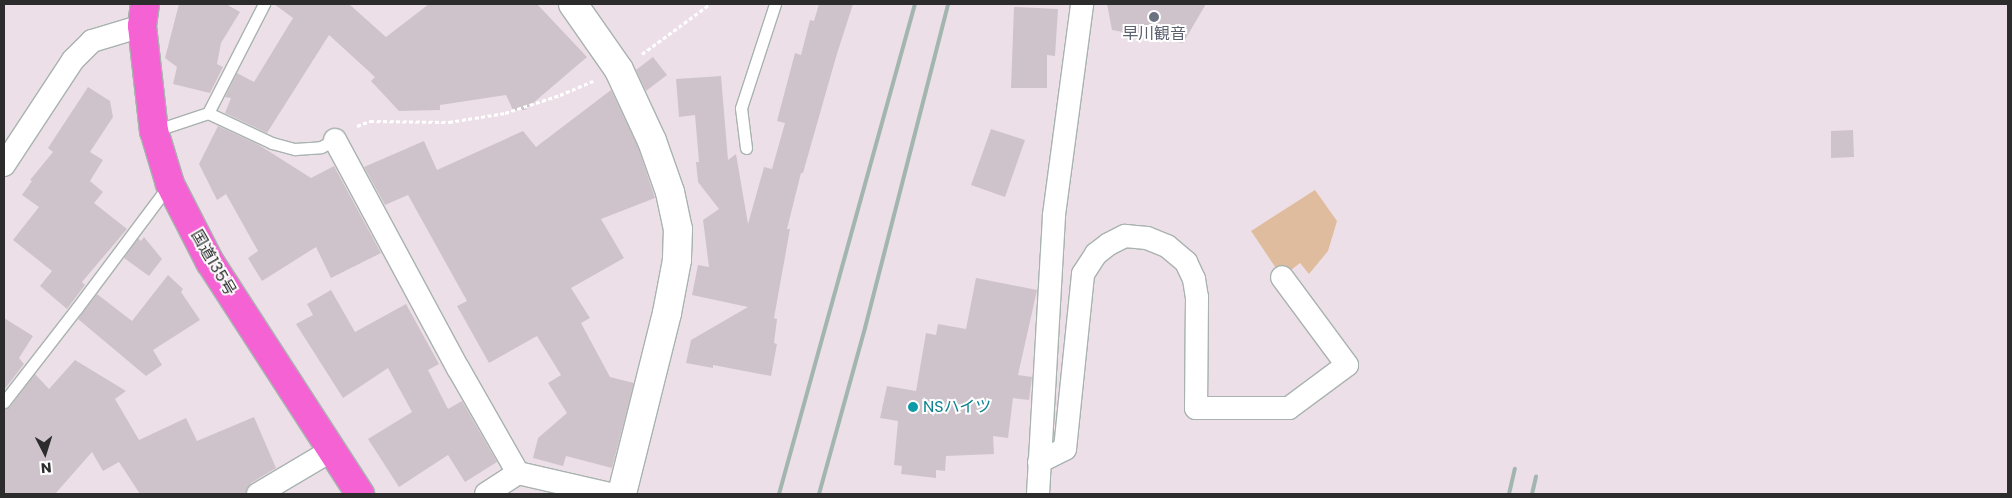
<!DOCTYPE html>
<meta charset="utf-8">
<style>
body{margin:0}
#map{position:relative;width:2012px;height:498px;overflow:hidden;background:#eddfe8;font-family:Poppins,"Noto Sans JP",sans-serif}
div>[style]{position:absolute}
.green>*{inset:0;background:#e0bc9f}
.building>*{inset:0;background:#cfc3cb}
.path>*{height:3px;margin-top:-1.5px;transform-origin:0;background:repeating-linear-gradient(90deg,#fff 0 4px,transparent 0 6.5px)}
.roads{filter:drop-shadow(1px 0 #a8b3af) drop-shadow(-1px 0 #a8b3af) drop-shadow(0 1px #a8b3af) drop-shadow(0 -1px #a8b3af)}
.lane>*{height:11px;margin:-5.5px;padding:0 5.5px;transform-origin:5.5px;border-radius:5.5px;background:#fff}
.street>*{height:22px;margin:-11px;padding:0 11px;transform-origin:11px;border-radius:11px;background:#fff}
.secondary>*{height:28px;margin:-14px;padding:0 14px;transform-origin:14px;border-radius:14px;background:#fff}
.highway>*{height:28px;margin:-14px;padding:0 14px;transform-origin:14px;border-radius:14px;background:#f562d4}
.rail>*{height:4px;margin:-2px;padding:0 2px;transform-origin:2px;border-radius:2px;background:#a2b5ae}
.dots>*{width:14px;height:14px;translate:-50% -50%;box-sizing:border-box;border:2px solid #fff;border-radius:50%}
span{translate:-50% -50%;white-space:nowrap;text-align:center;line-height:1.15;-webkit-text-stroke:4px #fff;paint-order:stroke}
.worship-label{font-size:16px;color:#5b616d}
.street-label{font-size:16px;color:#2c2c2c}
.culture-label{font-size:16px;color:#0d838f}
.left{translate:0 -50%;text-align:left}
.frame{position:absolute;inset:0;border:5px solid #2c2c2c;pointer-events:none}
.north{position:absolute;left:20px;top:428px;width:50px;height:50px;-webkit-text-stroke:4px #fff;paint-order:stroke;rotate:175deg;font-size:14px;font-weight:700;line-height:20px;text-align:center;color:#2c2c2c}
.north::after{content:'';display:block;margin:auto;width:18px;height:22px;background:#2c2c2c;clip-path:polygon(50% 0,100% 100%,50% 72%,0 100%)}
</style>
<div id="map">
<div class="green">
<div style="clip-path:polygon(1315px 190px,1337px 221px,1328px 251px,1309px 274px,1300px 263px,1282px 277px,1251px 231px)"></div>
</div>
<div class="building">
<div style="clip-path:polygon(179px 4px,226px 4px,240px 12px,221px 43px,217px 64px,223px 67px,210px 93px,173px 84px,177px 67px,165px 58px)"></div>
<div style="clip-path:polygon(274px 4px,349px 4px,386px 37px,429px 4px,537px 4px,587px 57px,525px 110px,513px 110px,506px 95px,440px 105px,440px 110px,399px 111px,371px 81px,375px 77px,329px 35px,267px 133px,225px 113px,231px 98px,225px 97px,237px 73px,254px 82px,293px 18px)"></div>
<div style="clip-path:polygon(819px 4px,853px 4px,836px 57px,803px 173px,801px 173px,787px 229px,790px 229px,774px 318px,777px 319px,774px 343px,777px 344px,771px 376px,713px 365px,713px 368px,686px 363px,691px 340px,748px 307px,692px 295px,698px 265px,709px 267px,703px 220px,719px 209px,698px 182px,696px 162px,699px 162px,695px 115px,679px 117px,676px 79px,721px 76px,728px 160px,736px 154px,748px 224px,764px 167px,772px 169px,785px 123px,777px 121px,795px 53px,801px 55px,810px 20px,814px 21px)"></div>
<div style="clip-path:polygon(1107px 4px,1206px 4px,1183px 43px,1112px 30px)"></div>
<div style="clip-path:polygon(1014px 7px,1058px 9px,1055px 56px,1047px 55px,1047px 88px,1011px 88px)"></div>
<div style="clip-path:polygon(653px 57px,667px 75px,646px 91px,636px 70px)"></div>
<div style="clip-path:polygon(88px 87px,110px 101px,113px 117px,90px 152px,103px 160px,90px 181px,103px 192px,94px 203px,127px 229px,82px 282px,85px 285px,67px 309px,40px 286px,52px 271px,13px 240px,39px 207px,22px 195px,32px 181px,30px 180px,53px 152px,48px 148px)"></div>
<div style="clip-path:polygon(611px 90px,638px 147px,655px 198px,601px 219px,624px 258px,571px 288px,590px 318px,581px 323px,610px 377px,634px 383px,612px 468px,566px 456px,563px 466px,533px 458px,538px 438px,567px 413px,548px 383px,561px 375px,537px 336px,489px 363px,457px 306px,467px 301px,408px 195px,385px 205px,364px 167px,424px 141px,437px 170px,523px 131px,536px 147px)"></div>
<div style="clip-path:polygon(218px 126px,259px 145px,311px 178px,334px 166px,381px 253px,331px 278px,316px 247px,262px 281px,248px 258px,258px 251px,226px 194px,217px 200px,199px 164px)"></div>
<div style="clip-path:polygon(991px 129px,1025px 140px,1005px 197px,971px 185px)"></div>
<div style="clip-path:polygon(1853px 130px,1854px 157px,1831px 158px,1831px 131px)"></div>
<div style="clip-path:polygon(144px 237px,162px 259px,149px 276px,124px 258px,138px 238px,141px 241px)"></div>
<div style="clip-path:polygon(168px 275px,183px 289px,181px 292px,200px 320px,153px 350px,162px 365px,146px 376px,78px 319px,97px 294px,132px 321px)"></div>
<div style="clip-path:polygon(976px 278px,1037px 290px,1018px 375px,1032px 377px,1029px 400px,1013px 398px,1008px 438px,993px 436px,994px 454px,946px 456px,945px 471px,936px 470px,936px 478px,901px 474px,902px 466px,894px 465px,898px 421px,880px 418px,887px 386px,916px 391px,926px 333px,936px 335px,938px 324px,966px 329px)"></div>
<div style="clip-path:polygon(331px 290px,355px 332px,406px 304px,439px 364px,428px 370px,448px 409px,462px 401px,497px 462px,465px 482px,448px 455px,399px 487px,368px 439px,412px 412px,388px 368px,343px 398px,296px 324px,313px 315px,307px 304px)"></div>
<div style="clip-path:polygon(4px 318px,33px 336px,19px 358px,24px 364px,4px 390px)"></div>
<div style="clip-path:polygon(75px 360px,126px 391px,115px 399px,139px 440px,186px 418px,197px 441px,254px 417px,276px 468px,251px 483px,245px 494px,140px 494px,119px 462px,103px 471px,92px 452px,55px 494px,4px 494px,4px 409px,10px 407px,35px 374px,49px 389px)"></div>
</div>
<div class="path">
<div style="left:642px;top:54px;width:84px;rotate:-36.3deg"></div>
<div style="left:357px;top:126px;width:14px;rotate:-21deg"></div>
<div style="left:370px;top:121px;width:79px;rotate:0.7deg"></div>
<div style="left:449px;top:122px;width:57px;rotate:-9.1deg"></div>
<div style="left:505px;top:113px;width:58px;rotate:-18.1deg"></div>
<div style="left:560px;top:95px;width:36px;rotate:-23deg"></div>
</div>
<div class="roads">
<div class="lane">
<div style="left:208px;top:113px;width:123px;rotate:-62.8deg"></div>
<div style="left:154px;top:131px;width:57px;rotate:-18.4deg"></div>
<div style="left:208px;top:113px;width:71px;rotate:25.1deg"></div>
<div style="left:272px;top:143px;width:24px;rotate:15deg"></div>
<div style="left:295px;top:149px;width:26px;rotate:-4deg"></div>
<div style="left:321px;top:147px;width:16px;rotate:-27deg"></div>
<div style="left:746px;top:148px;width:40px;rotate:-97.1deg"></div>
<div style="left:741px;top:108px;width:109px;rotate:-71.9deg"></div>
<div style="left:4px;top:402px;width:119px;rotate:-52.2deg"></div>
<div style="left:77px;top:308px;width:154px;rotate:-53.2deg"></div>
</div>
<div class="street">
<div style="left:335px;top:140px;width:259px;rotate:61.7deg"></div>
<div style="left:458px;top:368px;width:121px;rotate:60.3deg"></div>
<div style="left:518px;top:473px;width:38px;rotate:147deg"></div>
<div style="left:4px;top:165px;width:126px;rotate:-56.7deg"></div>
<div style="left:73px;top:60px;width:27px;rotate:-45deg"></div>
<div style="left:92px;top:41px;width:52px;rotate:-16.7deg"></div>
<div style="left:1039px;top:462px;width:29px;rotate:-27deg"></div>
<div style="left:1065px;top:449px;width:176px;rotate:-84.1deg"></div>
<div style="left:1083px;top:274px;width:24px;rotate:-57deg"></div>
<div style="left:1096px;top:254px;width:16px;rotate:-38deg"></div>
<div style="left:1109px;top:244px;width:18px;rotate:-27deg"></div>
<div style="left:1125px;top:236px;width:22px;rotate:5deg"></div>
<div style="left:1147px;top:238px;width:22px;rotate:22deg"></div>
<div style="left:1167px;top:246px;width:25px;rotate:40deg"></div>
<div style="left:1186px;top:262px;width:19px;rotate:65deg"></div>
<div style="left:1194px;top:279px;width:18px;rotate:81deg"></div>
<div style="left:1197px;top:297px;width:111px;rotate:90.5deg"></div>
<div style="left:1196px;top:408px;width:93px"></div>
<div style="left:1289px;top:408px;width:72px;rotate:-36.6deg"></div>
<div style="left:1347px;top:365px;width:109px;rotate:-126.5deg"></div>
<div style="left:518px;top:473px;width:94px;rotate:12.9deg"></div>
<div style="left:258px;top:494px;width:86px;rotate:-30.7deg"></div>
<div style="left:1038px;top:494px;width:279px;rotate:-86.7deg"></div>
<div style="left:1054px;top:215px;width:213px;rotate:-82.4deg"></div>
</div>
<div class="secondary">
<div style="left:573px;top:4px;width:80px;rotate:55.1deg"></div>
<div style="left:619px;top:70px;width:78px;rotate:65.1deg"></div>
<div style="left:652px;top:141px;width:54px;rotate:70.6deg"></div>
<div style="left:670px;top:192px;width:38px;rotate:78deg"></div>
<div style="left:678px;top:229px;width:31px;rotate:92deg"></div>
<div style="left:677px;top:260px;width:54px;rotate:100.7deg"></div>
<div style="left:667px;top:313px;width:187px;rotate:104deg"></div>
</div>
<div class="highway">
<div style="left:145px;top:4px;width:22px;rotate:98deg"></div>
<div style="left:142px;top:26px;width:106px;rotate:83.5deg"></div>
<div style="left:154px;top:131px;width:55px;rotate:73.2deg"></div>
<div style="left:170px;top:184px;width:88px;rotate:62.9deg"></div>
<div style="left:210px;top:262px;width:276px;rotate:57.1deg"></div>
</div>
</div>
<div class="rail">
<div style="left:779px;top:494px;width:509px;rotate:-74.49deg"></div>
<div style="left:819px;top:494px;width:172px;rotate:-74.5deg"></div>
<div style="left:865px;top:328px;width:334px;rotate:-75.6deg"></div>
<div style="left:1509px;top:494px;width:26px;rotate:-77deg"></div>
<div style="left:1532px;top:494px;width:18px;rotate:-77deg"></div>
</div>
<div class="dots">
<div style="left:1154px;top:17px;background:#6b7280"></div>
<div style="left:913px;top:407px;background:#0f9aa8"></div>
</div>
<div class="worship-label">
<span style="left:1154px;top:34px">早川観音</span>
</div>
<div class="street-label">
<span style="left:213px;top:263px;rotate:60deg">国道135号</span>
</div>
<div class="culture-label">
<span class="left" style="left:923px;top:407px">NSハイツ</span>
</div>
<div class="frame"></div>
<div class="north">N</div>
</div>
